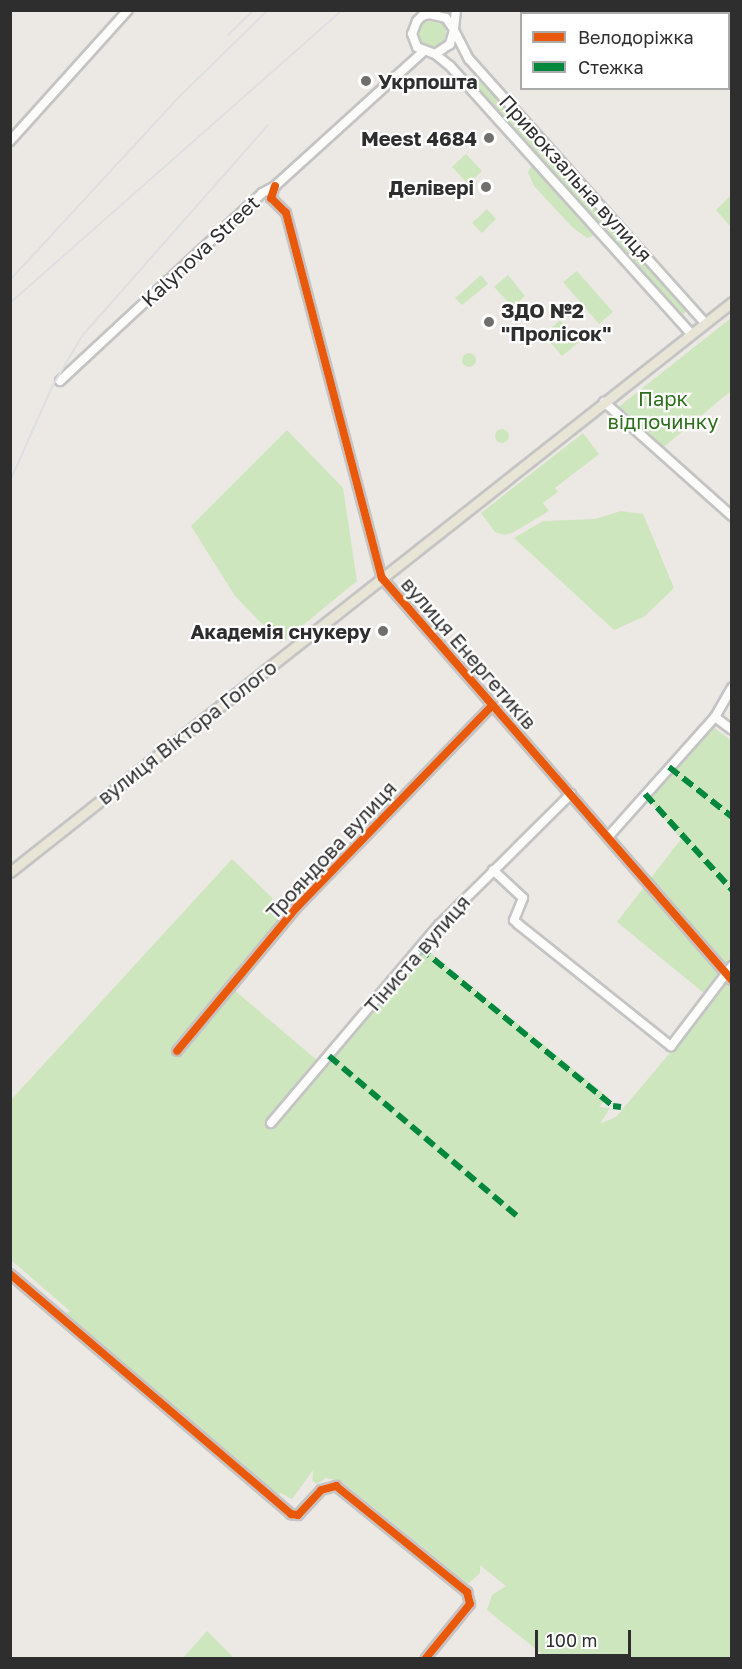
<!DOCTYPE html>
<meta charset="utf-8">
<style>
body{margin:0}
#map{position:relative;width:742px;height:1669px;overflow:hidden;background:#ece8e4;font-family:"Golos Text",sans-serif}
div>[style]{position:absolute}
.green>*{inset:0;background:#cee6be}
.round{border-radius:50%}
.roads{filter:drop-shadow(2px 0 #c5c4c5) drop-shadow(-2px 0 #c5c4c5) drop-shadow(0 2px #c5c4c5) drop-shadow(0 -2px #c5c4c5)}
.minor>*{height:8px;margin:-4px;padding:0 4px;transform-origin:4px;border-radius:4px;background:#fcfcfb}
.major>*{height:9px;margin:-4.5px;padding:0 4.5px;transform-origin:4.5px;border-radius:4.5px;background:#e8e4d6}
.rail>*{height:2px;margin:-1px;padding:0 1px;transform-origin:1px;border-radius:1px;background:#dfdfe1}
.quiet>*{height:6px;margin-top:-3px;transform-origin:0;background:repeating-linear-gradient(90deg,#00873e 0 12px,transparent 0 18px)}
.cycleway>*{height:8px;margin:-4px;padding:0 4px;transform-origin:4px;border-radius:4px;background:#e8590c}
.dots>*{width:16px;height:16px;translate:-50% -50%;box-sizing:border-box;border:3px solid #fff;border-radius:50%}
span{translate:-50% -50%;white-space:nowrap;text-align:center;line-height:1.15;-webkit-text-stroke:4.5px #fff;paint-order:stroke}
.poi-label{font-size:20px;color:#2e2e2e;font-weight:700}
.left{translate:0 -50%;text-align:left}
.right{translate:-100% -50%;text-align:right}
.street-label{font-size:20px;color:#2e2e2e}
.park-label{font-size:20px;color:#2c6e1b}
.frame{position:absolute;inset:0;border:12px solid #2e2e2e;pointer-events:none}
.legend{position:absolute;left:520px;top:12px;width:210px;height:78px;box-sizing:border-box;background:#fff;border:2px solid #ababab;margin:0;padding:8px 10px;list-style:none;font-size:18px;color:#2e2e2e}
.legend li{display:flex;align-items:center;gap:12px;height:30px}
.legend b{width:30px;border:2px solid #ababab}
.scale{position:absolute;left:535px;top:1630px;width:96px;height:27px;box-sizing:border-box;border:3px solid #2e2e2e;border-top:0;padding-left:8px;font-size:18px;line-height:21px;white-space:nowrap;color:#2e2e2e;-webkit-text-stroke:4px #fff;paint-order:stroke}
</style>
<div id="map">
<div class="green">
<div class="round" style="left:418px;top:19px;width:28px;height:28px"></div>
<div style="clip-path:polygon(477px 74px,688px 310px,680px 317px,468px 80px)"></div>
<div style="clip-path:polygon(466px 154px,482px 171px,468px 184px,452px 167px)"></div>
<div style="clip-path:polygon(532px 165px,597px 234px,587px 238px,572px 227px,534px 186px,528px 172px)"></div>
<div style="clip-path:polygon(731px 195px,731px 227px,716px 210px)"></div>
<div style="clip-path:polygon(487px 209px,496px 219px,482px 233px,472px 223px)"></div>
<div style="clip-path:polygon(577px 271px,613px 312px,599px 324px,563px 282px)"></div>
<div style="clip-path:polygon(481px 275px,488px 284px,462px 305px,455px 298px)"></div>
<div style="clip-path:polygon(508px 275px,525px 296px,513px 307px,494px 287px)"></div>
<div style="clip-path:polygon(731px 318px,731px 391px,660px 450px,616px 409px)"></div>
<div style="clip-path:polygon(560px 320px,579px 342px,562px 356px,544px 335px)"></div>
<div class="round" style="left:462px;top:353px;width:14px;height:14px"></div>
<div class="round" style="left:495px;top:429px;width:14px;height:14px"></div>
<div style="clip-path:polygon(287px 430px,343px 488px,357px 581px,281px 643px,235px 596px,191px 526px)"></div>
<div style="clip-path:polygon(583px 433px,599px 454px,555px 488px,558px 492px,543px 503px,549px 511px,514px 532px,505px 535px,495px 532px,481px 513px)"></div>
<div style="clip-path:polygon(621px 511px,643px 514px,674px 588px,645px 616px,614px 630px,514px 538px,543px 521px,595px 519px)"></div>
<div style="clip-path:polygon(713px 727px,732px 741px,731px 1658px,547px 1658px,487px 1610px,492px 1595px,506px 1586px,480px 1565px,480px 1573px,468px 1584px,341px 1481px,326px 1478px,317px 1484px,312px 1480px,314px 1469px,292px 1499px,280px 1493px,277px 1500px,68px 1321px,66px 1314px,70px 1311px,11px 1260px,10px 1101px,232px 859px,293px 918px,233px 989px,318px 1061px,417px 942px,608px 1097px,599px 1107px,610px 1108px,600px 1124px,616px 1117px,711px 1004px,705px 994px,617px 922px,681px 839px,648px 799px)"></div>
<div style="clip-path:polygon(207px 1631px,234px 1658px,183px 1658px)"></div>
</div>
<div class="roads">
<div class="minor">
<div style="left:456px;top:10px;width:20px;rotate:96deg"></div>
<div style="left:454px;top:30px;width:33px;rotate:63deg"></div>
<div style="left:469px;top:59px;width:354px;rotate:48.2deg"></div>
<div style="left:429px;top:14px;width:17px;rotate:13deg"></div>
<div style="left:446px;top:18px;width:14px;rotate:56deg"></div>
<div style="left:454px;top:30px;width:15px;rotate:106deg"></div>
<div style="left:450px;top:44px;width:18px;rotate:146deg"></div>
<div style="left:435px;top:54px;width:19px;rotate:-159deg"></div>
<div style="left:417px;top:47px;width:14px;rotate:-111deg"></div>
<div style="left:412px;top:34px;width:14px;rotate:-69deg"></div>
<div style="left:417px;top:21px;width:7px;rotate:-45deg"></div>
<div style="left:422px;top:16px;width:7px;rotate:-16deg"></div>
<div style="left:429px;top:14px;width:9px;rotate:-27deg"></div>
<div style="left:435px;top:54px;width:19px;rotate:39deg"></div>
<div style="left:450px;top:66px;width:360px;rotate:48deg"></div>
<div style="left:10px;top:141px;width:176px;rotate:-48deg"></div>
<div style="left:275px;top:186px;width:13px;rotate:108deg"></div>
<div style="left:271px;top:198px;width:21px;rotate:45deg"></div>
<div style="left:286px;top:213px;width:377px;rotate:75.3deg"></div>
<div style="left:382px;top:578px;width:533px;rotate:48.96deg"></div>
<div style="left:60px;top:381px;width:276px;rotate:-42.9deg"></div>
<div style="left:262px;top:193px;width:15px;rotate:-28deg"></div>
<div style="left:275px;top:186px;width:200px;rotate:-42.2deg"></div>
<div style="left:604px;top:402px;width:171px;rotate:41.7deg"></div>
<div style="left:715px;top:717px;width:21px;rotate:37deg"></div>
<div style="left:608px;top:837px;width:161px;rotate:-48.3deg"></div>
<div style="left:715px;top:717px;width:34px;rotate:-60deg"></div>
<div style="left:493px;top:870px;width:41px;rotate:43deg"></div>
<div style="left:523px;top:898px;width:24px;rotate:112deg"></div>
<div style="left:514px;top:920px;width:6px;rotate:45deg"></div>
<div style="left:518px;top:924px;width:196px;rotate:38.6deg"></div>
<div style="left:671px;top:1046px;width:101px;rotate:-52.7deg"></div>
<div style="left:177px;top:1051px;width:187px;rotate:-50.2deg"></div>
<div style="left:297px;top:907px;width:281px;rotate:-45.9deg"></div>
<div style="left:271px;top:1123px;width:260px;rotate:-49.7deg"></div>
<div style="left:439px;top:925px;width:186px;rotate:-44.8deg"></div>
<div style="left:10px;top:1274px;width:370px;rotate:40.5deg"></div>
<div style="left:291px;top:1514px;width:7px;rotate:8deg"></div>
<div style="left:298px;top:1515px;width:34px;rotate:-47deg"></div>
<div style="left:321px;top:1490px;width:16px;rotate:-15deg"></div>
<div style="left:336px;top:1486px;width:169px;rotate:39deg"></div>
<div style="left:467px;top:1592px;width:12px;rotate:76deg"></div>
<div style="left:470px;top:1604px;width:70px;rotate:129.2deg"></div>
</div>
<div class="major">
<div style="left:10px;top:872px;width:920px;rotate:-38.29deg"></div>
</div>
</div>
<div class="rail">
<div style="left:228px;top:35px;width:36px;rotate:-44deg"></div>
<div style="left:10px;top:280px;width:245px;rotate:-47.3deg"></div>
<div style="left:176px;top:100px;width:129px;rotate:-44.4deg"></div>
<div style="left:10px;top:303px;width:443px;rotate:-41.4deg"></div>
<div style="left:10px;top:481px;width:105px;rotate:-65.9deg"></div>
<div style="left:53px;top:385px;width:57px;rotate:-59.4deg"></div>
<div style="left:82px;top:336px;width:281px;rotate:-48.6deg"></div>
</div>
<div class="quiet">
<div style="left:669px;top:767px;width:80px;rotate:38.4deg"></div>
<div style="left:645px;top:794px;width:130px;rotate:47.8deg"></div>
<div style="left:420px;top:948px;width:249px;rotate:39.3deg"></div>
<div style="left:613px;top:1106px;width:8px;rotate:7deg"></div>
<div style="left:329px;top:1056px;width:248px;rotate:40.4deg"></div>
</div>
<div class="cycleway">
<div style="left:275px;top:186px;width:13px;rotate:108deg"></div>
<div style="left:271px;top:198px;width:21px;rotate:45deg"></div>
<div style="left:286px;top:213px;width:377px;rotate:75.3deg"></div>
<div style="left:382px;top:578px;width:533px;rotate:48.96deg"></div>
<div style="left:177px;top:1051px;width:187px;rotate:-50.2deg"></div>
<div style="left:297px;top:907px;width:281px;rotate:-45.9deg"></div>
<div style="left:10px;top:1274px;width:370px;rotate:40.5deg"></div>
<div style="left:291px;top:1514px;width:7px;rotate:8deg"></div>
<div style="left:298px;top:1515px;width:34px;rotate:-47deg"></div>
<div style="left:321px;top:1490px;width:16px;rotate:-15deg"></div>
<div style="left:336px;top:1486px;width:169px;rotate:39deg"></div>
<div style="left:467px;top:1592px;width:12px;rotate:76deg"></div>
<div style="left:470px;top:1604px;width:70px;rotate:129.2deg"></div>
</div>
<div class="dots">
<div style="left:366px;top:81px;background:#706f6e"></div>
<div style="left:489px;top:138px;background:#706f6e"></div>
<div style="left:486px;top:187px;background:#706f6e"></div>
<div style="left:489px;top:322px;background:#706f6e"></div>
<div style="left:383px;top:631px;background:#706f6e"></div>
</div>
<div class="poi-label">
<span class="left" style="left:378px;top:81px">Укрпошта</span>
<span class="right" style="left:477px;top:138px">Meest 4684</span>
<span class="right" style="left:474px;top:187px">Делівері</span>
<span class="left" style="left:501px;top:322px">ЗДО №2<br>"Пролісок"</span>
<span class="right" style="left:371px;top:631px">Академія снукеру</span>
</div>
<div class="street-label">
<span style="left:576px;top:178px;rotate:48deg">Привокзальна вулиця</span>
<span style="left:200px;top:251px;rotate:-43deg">Kalynova Street</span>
<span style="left:469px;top:653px;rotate:49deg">вулиця Енергетиків</span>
<span style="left:187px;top:732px;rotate:-38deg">вулиця Віктора Голого</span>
<span style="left:331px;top:850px;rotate:-47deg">Трояндова вулиця</span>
<span style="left:417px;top:954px;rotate:-49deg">Тіниста вулиця</span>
</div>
<div class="park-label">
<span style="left:663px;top:410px">Парк<br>відпочинку</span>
</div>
<div class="frame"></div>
<ul class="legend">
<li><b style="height:8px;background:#e8590c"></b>Велодоріжка</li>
<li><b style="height:8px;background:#00873e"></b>Стежка</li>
</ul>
<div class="scale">100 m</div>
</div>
